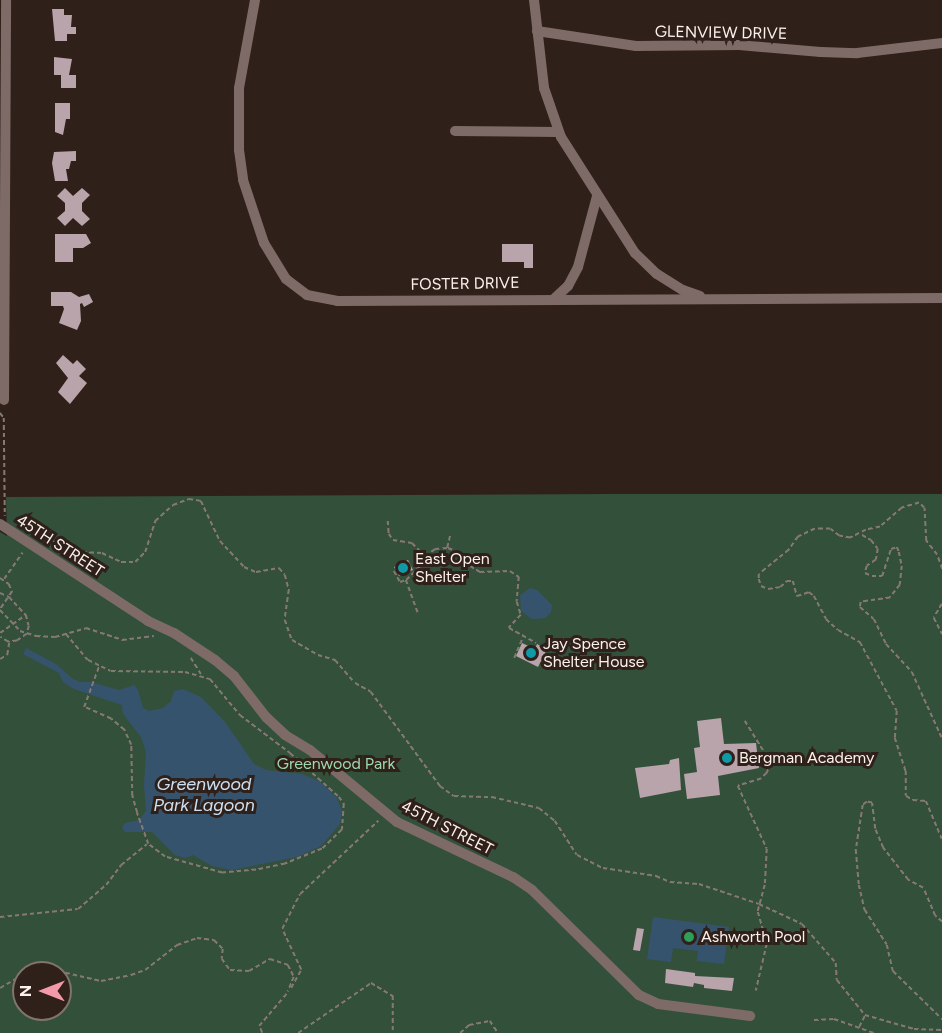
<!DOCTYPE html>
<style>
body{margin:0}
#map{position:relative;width:942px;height:1033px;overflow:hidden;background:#2f2019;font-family:Figtree,sans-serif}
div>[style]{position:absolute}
.green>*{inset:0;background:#33503b}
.water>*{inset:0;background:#36536e}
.building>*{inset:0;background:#b9a4ab}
.path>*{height:1.5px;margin-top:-0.75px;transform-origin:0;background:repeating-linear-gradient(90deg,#867973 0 4.5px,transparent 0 7.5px)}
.minor>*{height:10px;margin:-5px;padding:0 5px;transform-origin:5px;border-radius:5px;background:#7e6b67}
.dots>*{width:16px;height:16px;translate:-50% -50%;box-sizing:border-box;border:3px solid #2f2019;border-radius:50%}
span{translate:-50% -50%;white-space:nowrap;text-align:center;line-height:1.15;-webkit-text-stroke:6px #2f2019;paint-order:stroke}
.street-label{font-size:16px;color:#fcf1ed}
.poi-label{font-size:16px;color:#fcf1ed}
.left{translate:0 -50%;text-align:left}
.park-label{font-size:16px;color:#9edaae}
.water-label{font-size:18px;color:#cce0f4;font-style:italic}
.north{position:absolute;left:12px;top:961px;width:60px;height:60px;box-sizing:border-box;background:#2f2019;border:2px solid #81746e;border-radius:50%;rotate:270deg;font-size:16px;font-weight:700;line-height:24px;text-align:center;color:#fcf1ed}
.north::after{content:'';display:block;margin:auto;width:21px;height:27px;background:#f39aa8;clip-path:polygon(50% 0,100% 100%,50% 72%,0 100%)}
</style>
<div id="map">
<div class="green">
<div style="clip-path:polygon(evenodd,613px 494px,942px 494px,942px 1033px,0 1033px,0 532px,7px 536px,6px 497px,613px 494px,24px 973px,60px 973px,60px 1009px,24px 1009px,24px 973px)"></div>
</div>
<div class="water">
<div style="clip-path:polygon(530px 588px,537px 590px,552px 605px,551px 612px,545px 618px,532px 619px,521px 611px,520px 595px)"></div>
<div style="clip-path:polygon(26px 648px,56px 664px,73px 679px,80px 682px,91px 682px,119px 690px,134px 685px,138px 690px,143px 708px,149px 711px,163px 708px,171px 701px,174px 691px,183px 689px,201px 697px,225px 722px,254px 764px,266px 770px,302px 774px,319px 781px,330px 791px,337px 798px,342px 811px,340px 824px,321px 846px,297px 857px,232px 870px,212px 866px,193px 855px,185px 858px,175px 855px,152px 832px,125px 832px,122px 827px,125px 823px,139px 820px,146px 811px,144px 785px,146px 752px,141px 737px,123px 714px,122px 705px,74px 689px,63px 682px,59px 673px,23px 654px)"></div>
<div style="clip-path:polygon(653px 917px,729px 927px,724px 964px,697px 961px,698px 951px,673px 948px,671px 962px,647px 959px)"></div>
</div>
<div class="building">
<div style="clip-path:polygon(52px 9px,64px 9px,64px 15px,72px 15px,71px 27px,76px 27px,76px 34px,67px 34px,67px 41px,55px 41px)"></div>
<div style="clip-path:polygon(54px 57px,72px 59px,69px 75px,76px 75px,76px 88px,61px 88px,61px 75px,54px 75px)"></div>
<div style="clip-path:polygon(55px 103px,70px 103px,70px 119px,66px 119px,63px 135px,55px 132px)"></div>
<div style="clip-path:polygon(76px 151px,76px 161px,71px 161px,69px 169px,66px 169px,68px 181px,55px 181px,52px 163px,54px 152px)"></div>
<div style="clip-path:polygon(65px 188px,73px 196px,82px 188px,90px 195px,82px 203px,82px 211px,90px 219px,82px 226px,73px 218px,65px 226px,57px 218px,65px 211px,65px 203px,57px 196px)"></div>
<div style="clip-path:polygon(55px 234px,86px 234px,91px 243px,83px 248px,73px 248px,73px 262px,55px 262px)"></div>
<div style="clip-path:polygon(502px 244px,533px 244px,533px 268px,524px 268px,524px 262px,502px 262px)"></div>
<div style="clip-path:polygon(51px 292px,71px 292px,79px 297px,89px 294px,93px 302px,84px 307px,82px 303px,80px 304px,81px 321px,77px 330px,59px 323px,64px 309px,63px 306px,51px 306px)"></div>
<div style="clip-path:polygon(63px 355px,73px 364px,77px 360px,86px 369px,79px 376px,87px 383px,70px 404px,58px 392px,68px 378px,56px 363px)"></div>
<div style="clip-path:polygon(408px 560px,413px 570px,399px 576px,394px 567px)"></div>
<div style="clip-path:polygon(522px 643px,535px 649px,537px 644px,547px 649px,538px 667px,516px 656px)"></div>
<div style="clip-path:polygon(721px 718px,724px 744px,756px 743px,759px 768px,718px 776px,720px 795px,687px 799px,684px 774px,697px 772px,694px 748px,700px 747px,697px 721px)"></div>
<div style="clip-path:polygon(679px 758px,681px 790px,640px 798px,635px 768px,669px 764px,670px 760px)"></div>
<div style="clip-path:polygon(637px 928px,644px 929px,640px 951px,633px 950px)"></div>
<div style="clip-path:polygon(666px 969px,695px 973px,695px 976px,734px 978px,732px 991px,704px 988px,704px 985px,694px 983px,693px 987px,665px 983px)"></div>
</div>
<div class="path">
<div style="left:0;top:413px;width:6px;rotate:51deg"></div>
<div style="left:4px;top:418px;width:98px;rotate:89.4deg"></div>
<div style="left:388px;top:521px;width:13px;rotate:86deg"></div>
<div style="left:389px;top:534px;width:7px;rotate:56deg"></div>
<div style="left:393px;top:540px;width:19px;rotate:9deg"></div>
<div style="left:412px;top:543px;width:18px;rotate:45deg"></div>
<div style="left:862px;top:535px;width:10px;rotate:29deg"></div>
<div style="left:871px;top:540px;width:11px;rotate:52deg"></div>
<div style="left:878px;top:549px;width:11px;rotate:100deg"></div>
<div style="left:876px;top:560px;width:11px;rotate:146deg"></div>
<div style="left:867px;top:566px;width:7px;rotate:106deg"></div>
<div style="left:865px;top:573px;width:8px;rotate:23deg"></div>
<div style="left:872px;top:576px;width:10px"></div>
<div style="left:882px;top:576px;width:28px;rotate:-72deg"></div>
<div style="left:891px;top:549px;width:6px;rotate:-18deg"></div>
<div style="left:897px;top:547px;width:5px;rotate:68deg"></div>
<div style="left:899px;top:552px;width:14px;rotate:78deg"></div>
<div style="left:902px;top:566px;width:19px;rotate:96deg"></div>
<div style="left:900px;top:585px;width:16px;rotate:128deg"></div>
<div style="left:890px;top:598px;width:29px;rotate:172deg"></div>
<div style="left:861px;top:602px;width:5px;rotate:101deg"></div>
<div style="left:860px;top:607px;width:18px;rotate:41deg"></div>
<div style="left:874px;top:619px;width:28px;rotate:64deg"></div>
<div style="left:886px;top:644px;width:38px;rotate:47deg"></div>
<div style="left:912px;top:672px;width:72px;rotate:65.6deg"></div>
<div style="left:45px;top:540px;width:21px;rotate:11deg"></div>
<div style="left:66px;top:544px;width:18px;rotate:27deg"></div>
<div style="left:82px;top:552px;width:20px;rotate:3deg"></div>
<div style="left:102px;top:553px;width:21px;rotate:25deg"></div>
<div style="left:121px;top:562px;width:14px"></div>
<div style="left:135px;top:562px;width:14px;rotate:-45deg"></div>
<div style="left:145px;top:552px;width:33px;rotate:-72deg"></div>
<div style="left:155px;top:521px;width:24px;rotate:-42deg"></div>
<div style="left:173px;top:505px;width:17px;rotate:-21deg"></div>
<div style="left:189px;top:499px;width:12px;rotate:9deg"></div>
<div style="left:201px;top:501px;width:44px;rotate:64.6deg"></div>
<div style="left:220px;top:541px;width:35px;rotate:47deg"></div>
<div style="left:244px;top:567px;width:13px;rotate:23deg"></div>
<div style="left:256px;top:572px;width:23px;rotate:-10deg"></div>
<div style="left:279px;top:568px;width:9px;rotate:49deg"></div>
<div style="left:285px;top:575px;width:16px;rotate:75deg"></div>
<div style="left:289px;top:590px;width:30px;rotate:98deg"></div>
<div style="left:285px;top:620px;width:21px;rotate:71deg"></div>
<div style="left:292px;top:640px;width:30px;rotate:30deg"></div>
<div style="left:318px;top:655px;width:18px;rotate:16deg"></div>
<div style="left:335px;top:660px;width:30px;rotate:49deg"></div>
<div style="left:355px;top:683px;width:18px;rotate:29deg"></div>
<div style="left:371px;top:692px;width:117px;rotate:53.7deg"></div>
<div style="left:440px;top:786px;width:17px;rotate:36deg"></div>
<div style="left:454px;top:796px;width:38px;rotate:2deg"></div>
<div style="left:492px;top:797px;width:48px;rotate:13.2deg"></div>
<div style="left:539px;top:808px;width:21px;rotate:39deg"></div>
<div style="left:555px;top:821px;width:40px;rotate:57.1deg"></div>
<div style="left:577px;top:855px;width:29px;rotate:27deg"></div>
<div style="left:603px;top:868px;width:54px;rotate:8.6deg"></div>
<div style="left:656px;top:876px;width:15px;rotate:23deg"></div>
<div style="left:670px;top:882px;width:29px;rotate:4deg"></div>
<div style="left:699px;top:884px;width:63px;rotate:18.4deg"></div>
<div style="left:759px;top:904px;width:47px;rotate:24.9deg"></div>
<div style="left:802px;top:924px;width:52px;rotate:48.9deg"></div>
<div style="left:836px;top:963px;width:17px;rotate:87deg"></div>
<div style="left:837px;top:980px;width:45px;rotate:51.3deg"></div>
<div style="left:865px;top:1015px;width:51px;rotate:15.9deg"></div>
<div style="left:914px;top:1029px;width:28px;rotate:2deg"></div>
<div style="left:448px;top:548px;width:9px;rotate:21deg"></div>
<div style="left:456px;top:551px;width:21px;rotate:47deg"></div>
<div style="left:470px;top:566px;width:15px;rotate:-58deg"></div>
<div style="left:470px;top:566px;width:12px;rotate:31deg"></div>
<div style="left:480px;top:572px;width:30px;rotate:-2deg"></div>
<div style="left:510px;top:571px;width:11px;rotate:34deg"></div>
<div style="left:519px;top:577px;width:25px;rotate:95deg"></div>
<div style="left:517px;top:602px;width:14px;rotate:73deg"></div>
<div style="left:521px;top:615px;width:18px;rotate:133deg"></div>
<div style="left:509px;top:628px;width:31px;rotate:29deg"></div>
<div style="left:942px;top:569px;width:15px;rotate:-110deg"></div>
<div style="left:937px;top:555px;width:18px;rotate:-128deg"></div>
<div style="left:926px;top:541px;width:33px;rotate:-93deg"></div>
<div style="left:924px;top:508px;width:7px;rotate:-135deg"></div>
<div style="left:919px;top:503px;width:18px;rotate:164deg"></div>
<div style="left:902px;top:508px;width:29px;rotate:139deg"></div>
<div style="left:880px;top:527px;width:14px;rotate:168deg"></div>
<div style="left:866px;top:530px;width:18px;rotate:153deg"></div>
<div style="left:850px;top:538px;width:11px;rotate:-170deg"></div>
<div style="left:839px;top:536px;width:11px;rotate:-142deg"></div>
<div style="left:830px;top:529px;width:15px;rotate:180deg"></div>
<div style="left:815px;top:529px;width:19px;rotate:155deg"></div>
<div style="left:798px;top:537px;width:16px;rotate:125deg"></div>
<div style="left:789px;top:550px;width:38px;rotate:141deg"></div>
<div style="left:759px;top:574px;width:5px;rotate:90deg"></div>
<div style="left:759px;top:579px;width:7px;rotate:74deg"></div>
<div style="left:761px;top:586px;width:8px;rotate:23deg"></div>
<div style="left:768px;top:589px;width:12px;rotate:-9deg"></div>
<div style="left:780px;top:587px;width:9px;rotate:-41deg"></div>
<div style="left:787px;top:581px;width:6px"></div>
<div style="left:793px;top:581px;width:16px;rotate:75deg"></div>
<div style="left:797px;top:596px;width:13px;rotate:-18deg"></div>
<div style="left:809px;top:592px;width:6px;rotate:39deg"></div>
<div style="left:814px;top:596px;width:26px;rotate:62deg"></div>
<div style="left:826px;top:619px;width:16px;rotate:43deg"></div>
<div style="left:838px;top:630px;width:25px;rotate:29deg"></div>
<div style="left:860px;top:642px;width:78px;rotate:61.8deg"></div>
<div style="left:897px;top:711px;width:27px;rotate:94deg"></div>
<div style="left:895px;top:738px;width:35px;rotate:72deg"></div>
<div style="left:906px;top:771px;width:25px;rotate:90deg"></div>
<div style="left:906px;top:796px;width:8px;rotate:30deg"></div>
<div style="left:913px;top:800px;width:13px;rotate:4deg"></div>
<div style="left:926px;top:801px;width:41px;rotate:67.2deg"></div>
<div style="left:394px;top:571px;width:13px;rotate:61deg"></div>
<div style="left:400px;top:582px;width:6px;rotate:-18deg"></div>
<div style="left:406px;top:580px;width:37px;rotate:70deg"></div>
<div style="left:0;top:578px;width:11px;rotate:34deg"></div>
<div style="left:9px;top:584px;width:9px;rotate:69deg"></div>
<div style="left:12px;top:592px;width:22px;rotate:124deg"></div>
<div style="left:4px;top:579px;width:32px;rotate:-55deg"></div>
<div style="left:406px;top:580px;width:20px;rotate:-45deg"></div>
<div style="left:420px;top:566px;width:11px;rotate:-63deg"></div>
<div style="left:425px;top:556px;width:12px;rotate:-35deg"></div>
<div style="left:435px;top:549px;width:12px;rotate:-5deg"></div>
<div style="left:447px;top:548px;width:13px;rotate:-77deg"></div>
<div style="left:0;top:593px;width:10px;rotate:24deg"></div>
<div style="left:9px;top:597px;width:25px;rotate:47deg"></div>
<div style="left:26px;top:615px;width:11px;rotate:75deg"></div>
<div style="left:29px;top:626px;width:8px;rotate:104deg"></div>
<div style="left:27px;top:634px;width:12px;rotate:145deg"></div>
<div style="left:17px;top:641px;width:9px;rotate:174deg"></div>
<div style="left:8px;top:642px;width:9px;rotate:-148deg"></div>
<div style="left:942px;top:604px;width:16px;rotate:120deg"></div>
<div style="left:934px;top:618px;width:18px;rotate:63deg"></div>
<div style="left:0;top:610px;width:29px;rotate:46deg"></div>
<div style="left:20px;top:631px;width:17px;rotate:17deg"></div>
<div style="left:36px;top:636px;width:19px;rotate:3deg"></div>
<div style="left:55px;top:637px;width:32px;rotate:-16deg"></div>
<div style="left:86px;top:628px;width:38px;rotate:18deg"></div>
<div style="left:122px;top:640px;width:32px;rotate:-7deg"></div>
<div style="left:0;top:633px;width:32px;rotate:-35deg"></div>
<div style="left:66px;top:634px;width:34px;rotate:50deg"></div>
<div style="left:88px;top:660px;width:25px;rotate:26deg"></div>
<div style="left:111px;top:671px;width:74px;rotate:0.8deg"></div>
<div style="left:185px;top:672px;width:26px;rotate:16deg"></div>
<div style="left:210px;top:679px;width:47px;rotate:50.2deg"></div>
<div style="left:240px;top:715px;width:63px;rotate:37.2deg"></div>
<div style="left:290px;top:753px;width:66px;rotate:41.9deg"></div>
<div style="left:339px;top:797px;width:9px;rotate:54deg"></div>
<div style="left:344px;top:804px;width:26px;rotate:94deg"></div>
<div style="left:342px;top:830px;width:28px;rotate:136deg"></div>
<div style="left:322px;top:849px;width:40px;rotate:158deg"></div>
<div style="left:285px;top:864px;width:30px;rotate:168deg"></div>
<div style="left:256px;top:870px;width:34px;rotate:175deg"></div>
<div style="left:222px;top:873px;width:59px;rotate:-164.3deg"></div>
<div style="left:165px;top:857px;width:21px;rotate:-143deg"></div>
<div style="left:148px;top:844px;width:33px;rotate:-110deg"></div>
<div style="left:137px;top:813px;width:18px;rotate:-106deg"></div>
<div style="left:132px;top:796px;width:51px;rotate:-91.1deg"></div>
<div style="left:131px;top:745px;width:17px;rotate:-115deg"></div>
<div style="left:124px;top:730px;width:17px;rotate:-140deg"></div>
<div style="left:111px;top:719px;width:30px;rotate:-156deg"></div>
<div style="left:84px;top:707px;width:44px;rotate:-69.9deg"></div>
<div style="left:191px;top:658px;width:19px;rotate:58deg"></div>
<div style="left:514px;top:658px;width:23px;rotate:-67deg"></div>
<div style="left:0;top:659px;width:8px;rotate:-30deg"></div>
<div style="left:7px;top:655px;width:12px;rotate:-81deg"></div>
<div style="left:745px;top:721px;width:49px;rotate:58.2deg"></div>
<div style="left:771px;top:763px;width:11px;rotate:112deg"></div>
<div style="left:767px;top:773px;width:8px;rotate:135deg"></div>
<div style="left:761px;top:779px;width:24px;rotate:163deg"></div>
<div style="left:738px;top:786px;width:69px;rotate:65.3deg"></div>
<div style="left:767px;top:849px;width:36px;rotate:93deg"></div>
<div style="left:765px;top:885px;width:28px;rotate:105deg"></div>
<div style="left:758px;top:912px;width:33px;rotate:74deg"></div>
<div style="left:767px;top:944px;width:48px;rotate:103.2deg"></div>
<div style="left:0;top:917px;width:78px;rotate:-5.9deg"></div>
<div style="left:78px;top:909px;width:37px;rotate:-41deg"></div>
<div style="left:106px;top:885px;width:25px;rotate:-53deg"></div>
<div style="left:121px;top:865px;width:33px;rotate:-39deg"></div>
<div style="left:942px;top:922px;width:9px;rotate:-139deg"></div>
<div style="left:935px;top:916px;width:30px;rotate:-113deg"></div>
<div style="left:923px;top:888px;width:17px;rotate:-152deg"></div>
<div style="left:908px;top:880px;width:41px;rotate:-128deg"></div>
<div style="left:883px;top:848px;width:21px;rotate:-113deg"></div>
<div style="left:875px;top:829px;width:26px;rotate:-97deg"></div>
<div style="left:872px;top:803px;width:5px;rotate:-169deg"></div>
<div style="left:867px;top:802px;width:5px;rotate:143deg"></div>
<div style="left:863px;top:805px;width:46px;rotate:98.8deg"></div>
<div style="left:856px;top:850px;width:35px;rotate:85deg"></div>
<div style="left:859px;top:885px;width:26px;rotate:77deg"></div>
<div style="left:865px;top:910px;width:41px;rotate:57.8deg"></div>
<div style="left:887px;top:945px;width:27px;rotate:77deg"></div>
<div style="left:893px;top:971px;width:69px;rotate:44.4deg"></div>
<div style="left:32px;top:973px;width:26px;rotate:-4deg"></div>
<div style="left:58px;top:971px;width:44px;rotate:13.1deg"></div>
<div style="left:101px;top:981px;width:31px;rotate:-11deg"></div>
<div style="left:131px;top:975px;width:15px;rotate:-20deg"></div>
<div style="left:145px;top:970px;width:41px;rotate:-38deg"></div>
<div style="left:177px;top:945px;width:21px;rotate:-19deg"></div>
<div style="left:197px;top:938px;width:17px;rotate:7deg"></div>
<div style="left:214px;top:940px;width:13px;rotate:45deg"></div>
<div style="left:223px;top:949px;width:10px;rotate:96deg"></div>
<div style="left:222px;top:959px;width:14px;rotate:54deg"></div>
<div style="left:230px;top:970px;width:19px;rotate:3deg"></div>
<div style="left:249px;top:971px;width:24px;rotate:-30deg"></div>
<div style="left:270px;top:959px;width:19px;rotate:18deg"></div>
<div style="left:288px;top:965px;width:13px;rotate:63deg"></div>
<div style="left:294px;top:977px;width:16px;rotate:112deg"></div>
<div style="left:0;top:988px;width:28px;rotate:-30deg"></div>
<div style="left:291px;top:988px;width:21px;rotate:-61deg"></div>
<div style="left:301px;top:970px;width:45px;rotate:-114.9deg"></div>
<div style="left:282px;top:929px;width:39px;rotate:-63deg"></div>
<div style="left:300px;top:894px;width:107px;rotate:-43.1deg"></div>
<div style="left:814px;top:1020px;width:20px;rotate:-3deg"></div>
<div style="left:834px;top:1019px;width:42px;rotate:19.3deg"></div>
<div style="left:859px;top:1027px;width:13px;rotate:-63deg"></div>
<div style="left:262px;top:1033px;width:8px;rotate:-113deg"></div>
<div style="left:259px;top:1026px;width:45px;rotate:-49.5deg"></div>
<div style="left:298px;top:1033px;width:88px;rotate:-34.4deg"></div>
<div style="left:371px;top:983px;width:26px;rotate:31deg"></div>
<div style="left:393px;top:996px;width:37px;rotate:90deg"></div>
<div style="left:460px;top:1033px;width:12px;rotate:-42deg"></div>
<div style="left:469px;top:1025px;width:21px;rotate:-11deg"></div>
<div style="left:490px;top:1021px;width:14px;rotate:56deg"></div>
</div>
<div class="minor">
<div style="left:255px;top:0;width:89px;rotate:100.3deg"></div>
<div style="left:239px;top:88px;width:62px;rotate:90deg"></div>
<div style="left:239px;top:150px;width:30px;rotate:82deg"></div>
<div style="left:243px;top:180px;width:66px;rotate:71.6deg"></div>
<div style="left:264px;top:243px;width:42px;rotate:58.6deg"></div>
<div style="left:286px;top:279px;width:26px;rotate:37deg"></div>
<div style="left:307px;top:295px;width:31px;rotate:11deg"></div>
<div style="left:337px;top:301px;width:605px;rotate:-0.28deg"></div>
<div style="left:534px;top:0;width:89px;rotate:83.5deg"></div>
<div style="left:544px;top:88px;width:52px;rotate:70.9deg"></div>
<div style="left:561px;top:137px;width:138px;rotate:57.5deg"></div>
<div style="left:635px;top:253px;width:30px;rotate:44deg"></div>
<div style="left:657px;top:274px;width:31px;rotate:32deg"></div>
<div style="left:683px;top:290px;width:18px;rotate:19deg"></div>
<div style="left:537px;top:31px;width:100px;rotate:8.6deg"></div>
<div style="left:636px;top:46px;width:103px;rotate:-0.6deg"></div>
<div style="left:739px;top:45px;width:82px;rotate:4.9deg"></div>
<div style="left:821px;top:52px;width:36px;rotate:2deg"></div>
<div style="left:857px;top:53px;width:86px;rotate:-6.7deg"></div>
<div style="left:455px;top:131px;width:103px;rotate:0.6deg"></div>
<div style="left:555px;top:298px;width:18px;rotate:-43deg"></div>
<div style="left:568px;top:286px;width:21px;rotate:-62deg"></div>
<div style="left:578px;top:267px;width:73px;rotate:-75deg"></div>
<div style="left:4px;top:400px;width:400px;rotate:-89.7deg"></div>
<div style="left:0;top:524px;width:177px;rotate:33.2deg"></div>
<div style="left:148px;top:621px;width:29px;rotate:25deg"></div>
<div style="left:174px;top:633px;width:49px;rotate:33.4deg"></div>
<div style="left:215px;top:660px;width:25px;rotate:40deg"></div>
<div style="left:234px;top:676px;width:52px;rotate:52deg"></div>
<div style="left:266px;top:717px;width:26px;rotate:43deg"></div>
<div style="left:285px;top:735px;width:29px;rotate:31deg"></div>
<div style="left:310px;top:750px;width:113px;rotate:39.6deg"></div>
<div style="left:397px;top:822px;width:128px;rotate:25.4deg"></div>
<div style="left:513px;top:877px;width:23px;rotate:34deg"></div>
<div style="left:532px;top:890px;width:150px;rotate:44.5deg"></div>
<div style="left:639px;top:995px;width:21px;rotate:25deg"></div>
<div style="left:658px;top:1004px;width:93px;rotate:7.4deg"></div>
</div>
<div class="dots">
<div style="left:403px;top:568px;background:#0f9aa8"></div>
<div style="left:531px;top:653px;background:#0f9aa8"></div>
<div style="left:727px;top:758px;background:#0f9aa8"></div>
<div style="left:689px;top:937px;background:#2e9e5b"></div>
</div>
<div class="street-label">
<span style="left:721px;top:33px;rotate:1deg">GLENVIEW DRIVE</span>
<span style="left:465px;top:284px;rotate:-1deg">FOSTER DRIVE</span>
<span style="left:60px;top:546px;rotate:33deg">45TH STREET</span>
<span style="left:447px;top:828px;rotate:27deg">45TH STREET</span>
</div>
<div class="poi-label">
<span class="left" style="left:415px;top:568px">East Open<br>Shelter</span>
<span class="left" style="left:543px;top:653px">Jay Spence<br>Shelter House</span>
<span class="left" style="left:739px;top:758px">Bergman Academy</span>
<span class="left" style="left:701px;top:937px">Ashworth Pool</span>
</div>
<div class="park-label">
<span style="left:336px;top:764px">Greenwood Park</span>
</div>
<div class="water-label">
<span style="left:204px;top:795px">Greenwood<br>Park Lagoon</span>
</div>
<div class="north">N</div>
</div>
